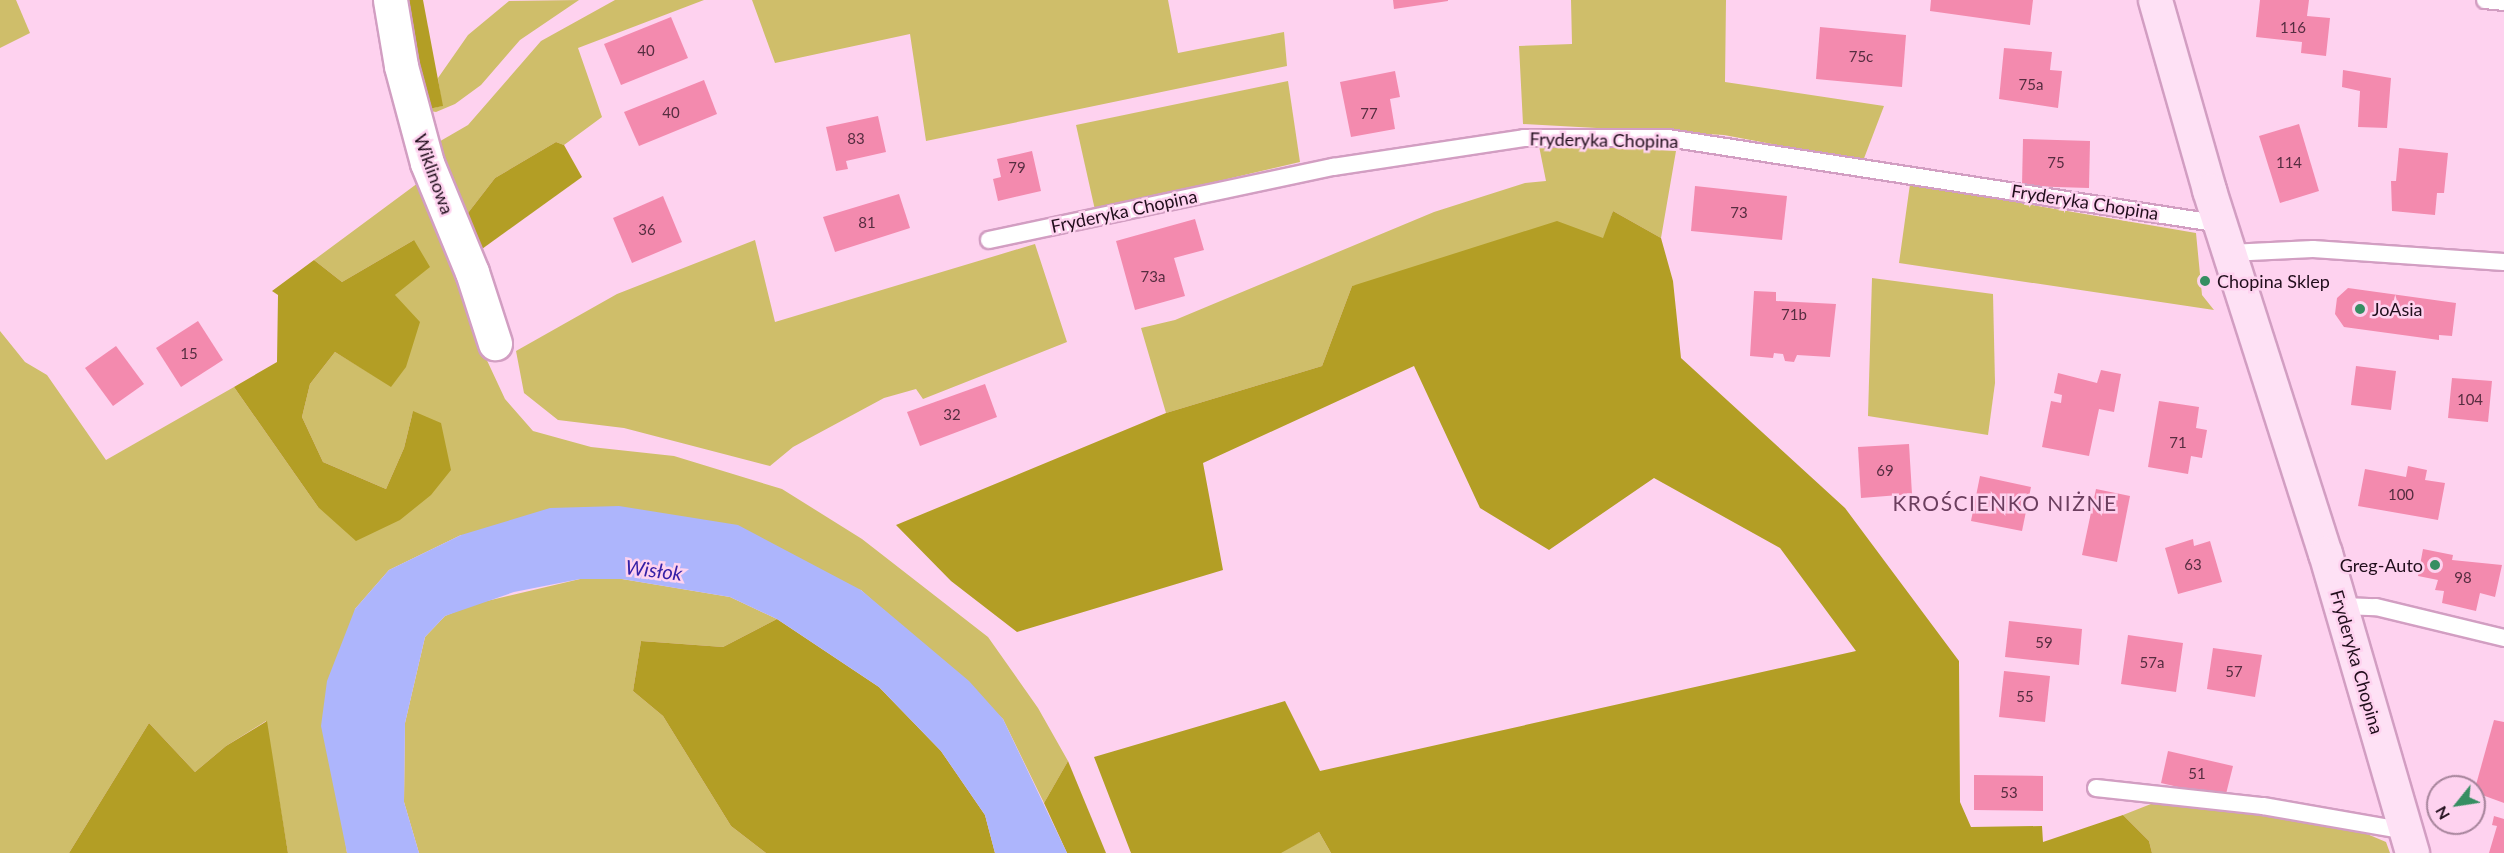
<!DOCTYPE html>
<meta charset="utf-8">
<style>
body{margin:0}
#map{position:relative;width:2504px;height:853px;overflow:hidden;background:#fed2ef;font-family:Lato,sans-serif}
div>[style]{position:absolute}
.green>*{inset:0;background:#cfbe6a}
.forest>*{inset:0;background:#b39e25}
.water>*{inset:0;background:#adb5fc}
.building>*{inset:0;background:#f38aae}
.roads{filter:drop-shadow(2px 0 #d29ec2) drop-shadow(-2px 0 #d29ec2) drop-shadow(0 2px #d29ec2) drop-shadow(0 -2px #d29ec2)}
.lane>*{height:16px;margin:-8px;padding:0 8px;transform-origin:8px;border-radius:8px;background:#fff}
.street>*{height:33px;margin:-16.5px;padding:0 16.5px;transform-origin:16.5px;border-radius:16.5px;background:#fff}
.secondary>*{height:33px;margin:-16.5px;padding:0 16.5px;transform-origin:16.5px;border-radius:16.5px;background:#fee1f5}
.dots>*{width:16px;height:16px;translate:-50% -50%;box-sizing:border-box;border:3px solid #fed2ef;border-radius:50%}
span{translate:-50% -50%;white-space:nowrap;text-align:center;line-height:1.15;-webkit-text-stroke:5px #fed2ef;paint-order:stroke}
.number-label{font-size:15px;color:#562d40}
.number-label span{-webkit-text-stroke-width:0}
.street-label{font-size:18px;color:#210e1c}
.poi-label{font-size:18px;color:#210e1c}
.left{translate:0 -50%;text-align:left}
.right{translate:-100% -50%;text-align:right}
.water-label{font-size:20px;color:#3520a6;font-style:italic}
.quarter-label{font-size:21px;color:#6c3f5f;letter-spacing:1.5px}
.north{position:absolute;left:2426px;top:775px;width:60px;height:60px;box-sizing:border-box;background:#fed2ef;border:2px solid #a6849b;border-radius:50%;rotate:240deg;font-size:16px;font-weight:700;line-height:24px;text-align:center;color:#210e1c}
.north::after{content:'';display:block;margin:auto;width:21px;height:27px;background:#368e62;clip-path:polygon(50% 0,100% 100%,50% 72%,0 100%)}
</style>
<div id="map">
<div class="green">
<div style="clip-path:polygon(0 0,16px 0,30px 33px,0 48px)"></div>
<div style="clip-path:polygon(579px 0,520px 40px,481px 85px,455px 104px,436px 112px,424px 110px,442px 106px,438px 78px,468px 35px,509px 1px)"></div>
<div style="clip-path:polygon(615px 0,704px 0,578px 48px,602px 117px,564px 145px,556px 142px,495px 178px,461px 222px,430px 147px,468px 125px,541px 41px)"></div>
<div style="clip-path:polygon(752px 0,1168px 0,1178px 53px,1284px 32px,1287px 66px,926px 141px,910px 34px,775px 63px)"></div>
<div style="clip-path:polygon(1571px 0,1726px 0,1725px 82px,1884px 106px,1863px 161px,1724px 135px,1523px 124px,1519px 46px,1572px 44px)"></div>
<div style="clip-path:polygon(1288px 81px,1300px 162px,1095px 210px,1076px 125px)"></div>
<div style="clip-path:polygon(1595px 145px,1676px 151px,1661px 238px,1613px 211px,1604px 239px,1352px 286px,1322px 366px,1166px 413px,1141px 328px,1175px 320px,1434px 212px,1525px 183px,1546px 181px,1539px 146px)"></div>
<div style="clip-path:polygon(422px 180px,484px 354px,505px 399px,533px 431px,591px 447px,674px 456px,782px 489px,862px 539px,988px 637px,1038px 708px,1068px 761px,1044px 803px,1003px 719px,861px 590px,461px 535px,389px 570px,355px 609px,340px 804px,347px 853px,288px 853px,266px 721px,226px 746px,195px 772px,149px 723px,69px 853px,0 853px,0 331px,25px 362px,47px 375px,106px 460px,234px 387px,318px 507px,400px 520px,413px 411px,404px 448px,386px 489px,323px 462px,302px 417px,310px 384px,335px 352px,391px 386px,395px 295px,414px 240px,342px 282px,314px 260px)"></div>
<div style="clip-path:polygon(1910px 184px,2196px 233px,2202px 295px,2214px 310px,1899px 263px)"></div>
<div style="clip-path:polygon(755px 240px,775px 322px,1035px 244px,1067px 342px,923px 399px,916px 389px,884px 398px,793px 447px,770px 466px,624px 428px,558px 420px,524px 393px,516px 351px,617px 294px)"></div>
<div style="clip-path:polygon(1872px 278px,1993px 294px,1995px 383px,1988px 435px,1868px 416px)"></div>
<div style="clip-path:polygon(580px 579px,622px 579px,730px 597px,777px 619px,723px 647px,641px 641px,633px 691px,663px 716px,731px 826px,766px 853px,419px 853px,404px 802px,405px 723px,425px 637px,445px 616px,474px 604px)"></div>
<div style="clip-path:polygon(2156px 802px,2230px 809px,2360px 831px,2386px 842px,2390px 853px,2152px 853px,2149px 841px,2123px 815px)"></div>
<div style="clip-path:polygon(1319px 832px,1331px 853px,1281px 853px,1281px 852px)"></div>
</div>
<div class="forest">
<div style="clip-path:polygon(399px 0,423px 0,443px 106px,424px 110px)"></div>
<div style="clip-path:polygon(556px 142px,564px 145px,582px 177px,475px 254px,461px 222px,495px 178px)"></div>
<div style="clip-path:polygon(1613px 211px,1661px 238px,1673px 281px,1681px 358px,1845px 508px,1959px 661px,1960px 802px,1971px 827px,2042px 826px,2043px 842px,2123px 815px,2149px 841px,2152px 853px,1331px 853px,1319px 832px,1281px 853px,1131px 853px,1094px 757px,1285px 701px,1320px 771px,1856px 651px,1780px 548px,1654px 478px,1549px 550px,1480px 508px,1414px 366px,1203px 463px,1223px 570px,1017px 632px,951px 581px,896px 525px,1166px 413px,1322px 366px,1352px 286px,1557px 221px,1603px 238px)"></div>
<div style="clip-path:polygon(414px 240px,430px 267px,395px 295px,420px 322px,406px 367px,391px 387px,335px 352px,310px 384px,302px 417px,323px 462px,386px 489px,404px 448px,413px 411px,441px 423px,451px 470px,431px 495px,400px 520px,356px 541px,318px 507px,234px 387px,277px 362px,278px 295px,272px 291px,314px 260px,342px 282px)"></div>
<div style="clip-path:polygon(777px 619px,879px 687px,941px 751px,985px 815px,995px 853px,766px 853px,731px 826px,663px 716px,633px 691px,641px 641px,723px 647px)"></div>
<div style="clip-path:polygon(267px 721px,288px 853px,69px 853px,149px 723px,195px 772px,226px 746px)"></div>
<div style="clip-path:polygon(1068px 761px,1106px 853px,1067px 853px,1044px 803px)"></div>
</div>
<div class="water">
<div style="clip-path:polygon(619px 506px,738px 525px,861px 590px,969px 681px,1003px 719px,1067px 853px,995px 853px,985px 815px,941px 751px,879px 687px,777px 619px,730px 597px,622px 579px,580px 579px,514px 592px,445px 616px,425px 637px,405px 723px,404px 802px,419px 853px,347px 853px,321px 726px,327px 681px,355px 609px,389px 570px,461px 535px,550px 508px)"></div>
</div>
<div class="building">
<div style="clip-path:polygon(1393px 0,1448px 0,1448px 1px,1394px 9px)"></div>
<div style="clip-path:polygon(1931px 0,2033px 0,2030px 25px,1930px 11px)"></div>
<div style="clip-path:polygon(2260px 0,2309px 0,2307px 16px,2330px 18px,2326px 56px,2301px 53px,2302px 42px,2256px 37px)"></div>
<div style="clip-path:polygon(671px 17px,688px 58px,621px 85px,604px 44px)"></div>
<div style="clip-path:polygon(1820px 27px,1906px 35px,1902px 87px,1816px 79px)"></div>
<div style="clip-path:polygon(2004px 48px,2052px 52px,2050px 70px,2062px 71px,2058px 108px,1999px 99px)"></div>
<div style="clip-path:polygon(2343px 70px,2391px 78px,2387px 128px,2358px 127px,2360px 91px,2342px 87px)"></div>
<div style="clip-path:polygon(1395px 71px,1400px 97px,1390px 99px,1395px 129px,1351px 137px,1340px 82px)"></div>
<div style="clip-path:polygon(704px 80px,717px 114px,639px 146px,624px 112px)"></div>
<div style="clip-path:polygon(878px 116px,886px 152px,846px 161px,848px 169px,836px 171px,826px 127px)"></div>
<div style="clip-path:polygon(2299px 124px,2319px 191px,2280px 203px,2259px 136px)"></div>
<div style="clip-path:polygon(2023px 139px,2090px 141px,2089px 188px,2022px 186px)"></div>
<div style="clip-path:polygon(2399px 148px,2448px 153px,2444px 193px,2437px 193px,2435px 215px,2392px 211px,2391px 181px,2396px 181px)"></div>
<div style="clip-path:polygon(1032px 151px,1041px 191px,998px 201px,993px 179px,1001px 177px,997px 159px)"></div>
<div style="clip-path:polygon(1695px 186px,1787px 196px,1782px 240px,1691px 231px)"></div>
<div style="clip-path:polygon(899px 194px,910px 228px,835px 252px,823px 217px)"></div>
<div style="clip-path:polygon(663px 196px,682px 242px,632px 263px,613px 218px)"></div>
<div style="clip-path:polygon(1195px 219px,1204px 250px,1174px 258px,1185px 296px,1135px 310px,1116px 241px)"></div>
<div style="clip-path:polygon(2348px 288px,2456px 303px,2452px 336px,2439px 335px,2439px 340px,2344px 327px,2335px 314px,2337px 298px)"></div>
<div style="clip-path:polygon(1754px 291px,1776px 292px,1776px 301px,1836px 304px,1830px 357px,1797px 355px,1794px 362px,1785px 361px,1783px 354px,1774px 353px,1773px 358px,1750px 356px)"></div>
<div style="clip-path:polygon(198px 321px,223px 360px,181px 387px,156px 348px)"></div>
<div style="clip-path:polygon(116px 346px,144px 384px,113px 406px,85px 368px)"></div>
<div style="clip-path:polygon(2356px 366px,2396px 371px,2391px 410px,2351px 405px)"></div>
<div style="clip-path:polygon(2101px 370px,2121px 374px,2114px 412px,2099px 409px,2089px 456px,2042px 447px,2051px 401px,2061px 403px,2062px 395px,2054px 393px,2058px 373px,2097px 383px)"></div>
<div style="clip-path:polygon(2452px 378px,2492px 381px,2488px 422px,2448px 418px)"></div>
<div style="clip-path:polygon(985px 384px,997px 417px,920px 446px,907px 412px)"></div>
<div style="clip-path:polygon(2159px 401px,2199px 407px,2196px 428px,2207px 430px,2202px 458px,2191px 456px,2188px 474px,2148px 467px)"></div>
<div style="clip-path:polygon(1909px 444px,1912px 494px,1861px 498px,1858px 447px)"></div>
<div style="clip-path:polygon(2408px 466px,2427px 470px,2425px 480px,2445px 483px,2438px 520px,2358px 506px,2365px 469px,2406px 477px)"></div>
<div style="clip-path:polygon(1980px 476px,2031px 487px,2022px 531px,1971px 521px)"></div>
<div style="clip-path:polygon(2096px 489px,2130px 496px,2117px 562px,2082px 555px)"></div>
<div style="clip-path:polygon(2193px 539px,2194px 546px,2210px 541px,2222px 582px,2178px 594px,2165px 548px)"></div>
<div style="clip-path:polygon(2423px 549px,2453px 555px,2452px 560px,2502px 565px,2495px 597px,2480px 593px,2476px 611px,2442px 603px,2444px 591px,2435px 590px,2438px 580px,2418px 576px)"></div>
<div style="clip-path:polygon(2009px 621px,2082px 629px,2079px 665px,2005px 657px)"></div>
<div style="clip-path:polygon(2128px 635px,2183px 643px,2176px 692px,2121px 684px)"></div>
<div style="clip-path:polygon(2213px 648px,2262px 655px,2255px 697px,2207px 689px)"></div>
<div style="clip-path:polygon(2004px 671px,2050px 676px,2045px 722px,1999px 717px)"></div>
<div style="clip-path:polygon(2494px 720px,2504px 722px,2504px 803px,2474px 792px)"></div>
<div style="clip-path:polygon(2168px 751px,2233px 766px,2225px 798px,2161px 783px)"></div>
<div style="clip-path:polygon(1974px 775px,2043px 776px,2043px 811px,1974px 810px)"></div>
<div style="clip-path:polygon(2494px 816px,2504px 819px,2504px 853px,2489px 853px,2497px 826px,2492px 825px)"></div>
</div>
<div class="roads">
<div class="lane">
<div style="left:2485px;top:0;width:19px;rotate:6deg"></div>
<div style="left:989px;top:240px;width:352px;rotate:-12deg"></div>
<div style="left:1333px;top:167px;width:193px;rotate:-8.6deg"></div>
<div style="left:1524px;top:138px;width:144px"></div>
<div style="left:1668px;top:138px;width:560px;rotate:8.84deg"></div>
<div style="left:2229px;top:253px;width:84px;rotate:-2.7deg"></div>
<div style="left:2313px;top:249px;width:191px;rotate:3.9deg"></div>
<div style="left:2341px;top:606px;width:35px;rotate:2deg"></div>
<div style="left:2376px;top:607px;width:132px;rotate:13.6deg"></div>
<div style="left:2096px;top:788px;width:168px;rotate:6.2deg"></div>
<div style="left:2263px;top:806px;width:145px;rotate:9.9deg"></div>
</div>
<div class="street">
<div style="left:390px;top:0;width:67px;rotate:80.5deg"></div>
<div style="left:401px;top:66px;width:100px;rotate:75deg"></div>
<div style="left:427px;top:163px;width:118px;rotate:67.6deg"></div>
<div style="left:472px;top:272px;width:75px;rotate:72.1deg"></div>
</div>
<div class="secondary">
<div style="left:2155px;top:0;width:198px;rotate:74.1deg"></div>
<div style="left:2209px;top:190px;width:381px;rotate:72.3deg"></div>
<div style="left:2325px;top:553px;width:312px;rotate:73.8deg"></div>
</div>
</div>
<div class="dots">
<div style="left:2205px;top:281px;background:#368e62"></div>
<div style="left:2360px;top:309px;background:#368e62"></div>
<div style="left:2435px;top:565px;background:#368e62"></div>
</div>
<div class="number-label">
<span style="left:2293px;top:28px">116</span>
<span style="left:646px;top:51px">40</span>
<span style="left:1861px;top:57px">75c</span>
<span style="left:2031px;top:85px">75a</span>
<span style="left:671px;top:113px">40</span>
<span style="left:1369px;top:114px">77</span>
<span style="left:856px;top:139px">83</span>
<span style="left:2056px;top:163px">75</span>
<span style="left:2289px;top:163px">114</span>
<span style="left:1017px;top:168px">79</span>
<span style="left:1739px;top:213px">73</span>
<span style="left:867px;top:223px">81</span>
<span style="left:647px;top:230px">36</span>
<span style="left:1153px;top:277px">73a</span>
<span style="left:1794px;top:315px">71b</span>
<span style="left:189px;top:354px">15</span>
<span style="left:2470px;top:400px">104</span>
<span style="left:952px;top:415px">32</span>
<span style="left:2178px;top:443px">71</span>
<span style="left:1885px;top:471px">69</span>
<span style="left:2401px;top:495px">100</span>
<span style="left:2193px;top:565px">63</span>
<span style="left:2463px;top:578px">98</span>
<span style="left:2044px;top:643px">59</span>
<span style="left:2152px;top:663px">57a</span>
<span style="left:2234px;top:672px">57</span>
<span style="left:2025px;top:697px">55</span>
<span style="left:2197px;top:774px">51</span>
<span style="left:2009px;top:793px">53</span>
</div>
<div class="street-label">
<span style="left:1604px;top:140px;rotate:1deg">Fryderyka Chopina</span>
<span style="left:434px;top:174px;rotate:70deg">Wiklinowa</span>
<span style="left:2085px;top:202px;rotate:9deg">Fryderyka Chopina</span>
<span style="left:1124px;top:211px;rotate:-12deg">Fryderyka Chopina</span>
<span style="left:2357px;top:662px;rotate:74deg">Fryderyka Chopina</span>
</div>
<div class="poi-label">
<span class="left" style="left:2217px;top:281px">Chopina Sklep</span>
<span class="left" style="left:2372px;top:309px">JoAsia</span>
<span class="right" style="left:2423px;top:565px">Greg-Auto</span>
</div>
<div class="water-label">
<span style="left:654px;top:570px;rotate:7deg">Wisłok</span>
</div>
<div class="quarter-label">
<span style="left:2005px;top:503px">KROŚCIENKO NIŻNE</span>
</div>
<div class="north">N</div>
</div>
